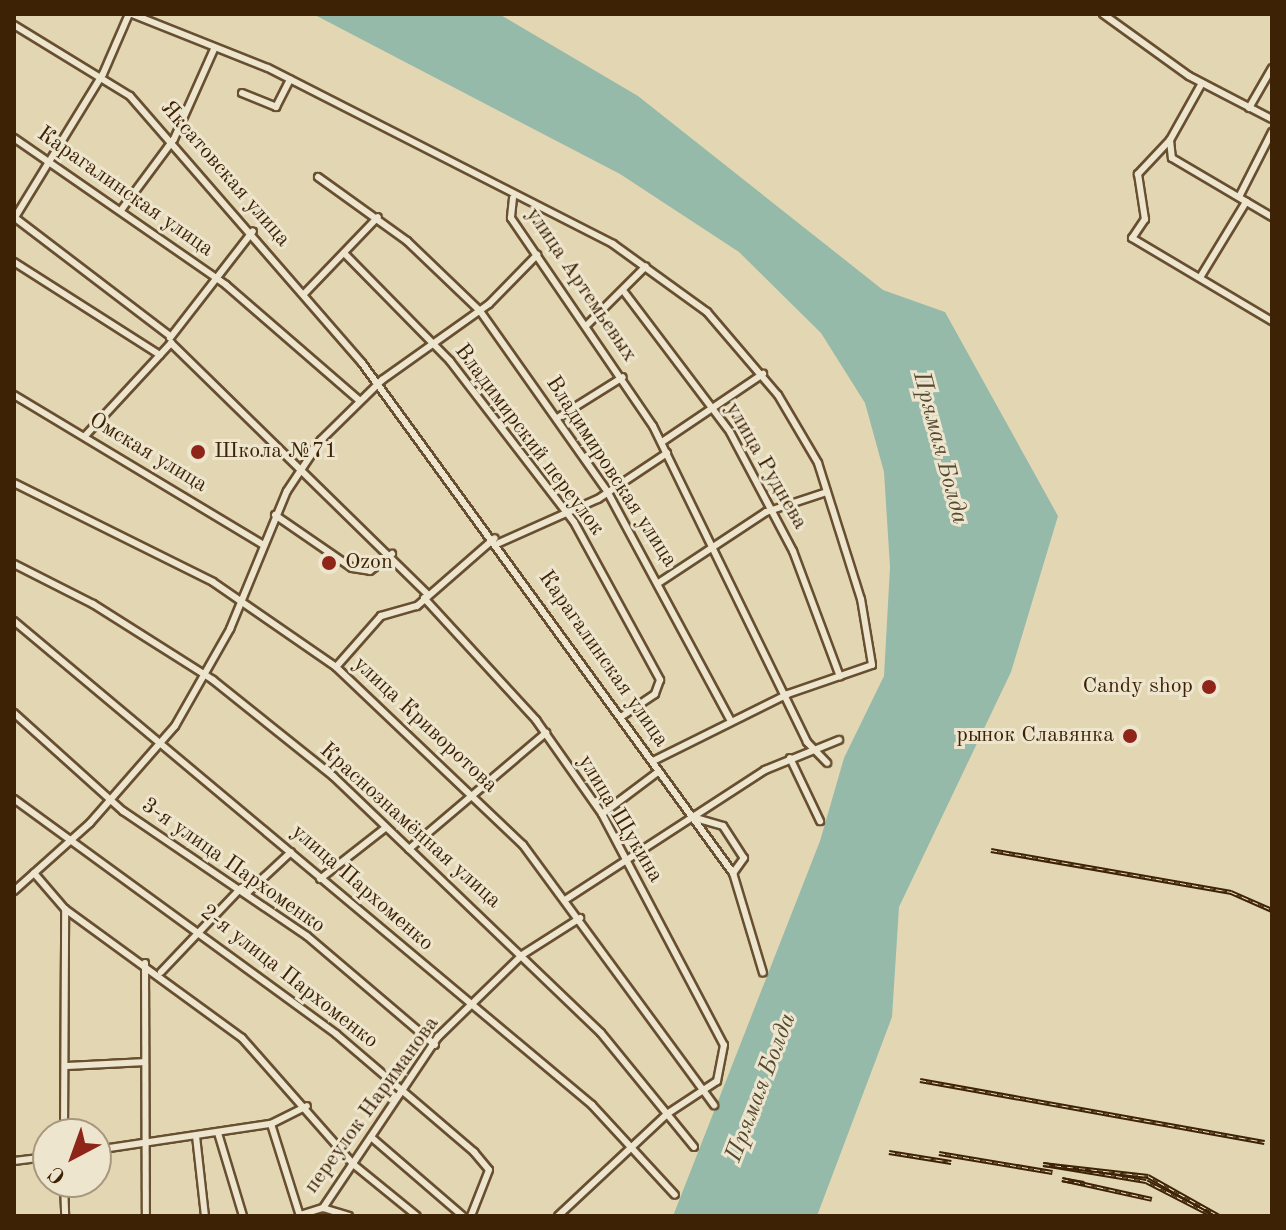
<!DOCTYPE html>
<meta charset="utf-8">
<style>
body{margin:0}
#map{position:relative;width:1286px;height:1230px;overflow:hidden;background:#e3d7b3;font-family:"Old Standard TT",serif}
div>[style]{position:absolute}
.water>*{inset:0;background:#96baa9}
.roads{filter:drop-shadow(2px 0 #674f30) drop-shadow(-2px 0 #674f30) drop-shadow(0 2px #674f30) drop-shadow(0 -2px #674f30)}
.minor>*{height:6px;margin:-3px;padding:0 3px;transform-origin:3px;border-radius:3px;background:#ede5ce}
.rail>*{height:5px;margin-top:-2.5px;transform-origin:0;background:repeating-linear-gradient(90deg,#ede5ce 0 6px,#3e2205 0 12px);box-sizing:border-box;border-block:2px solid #3e2205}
.dots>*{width:22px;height:22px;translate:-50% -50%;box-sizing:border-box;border:4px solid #ede5ce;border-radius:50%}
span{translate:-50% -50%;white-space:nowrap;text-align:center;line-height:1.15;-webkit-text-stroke:6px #ede5ce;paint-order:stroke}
.street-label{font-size:22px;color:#3e2205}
.poi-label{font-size:22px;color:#3e2205}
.left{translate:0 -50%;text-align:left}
.right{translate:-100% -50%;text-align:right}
.water-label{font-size:24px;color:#54482e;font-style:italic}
.frame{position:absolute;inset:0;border:16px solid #3e2205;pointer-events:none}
.north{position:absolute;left:32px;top:1118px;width:80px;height:80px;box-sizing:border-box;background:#ede5ce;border:2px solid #a7977e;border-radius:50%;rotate:221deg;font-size:22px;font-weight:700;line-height:32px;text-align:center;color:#3e2205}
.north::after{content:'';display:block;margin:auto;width:28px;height:36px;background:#8f2418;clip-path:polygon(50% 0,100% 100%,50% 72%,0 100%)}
</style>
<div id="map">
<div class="water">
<div style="clip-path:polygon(313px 14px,499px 14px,638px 96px,883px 290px,945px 312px,1058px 516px,1011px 672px,899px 907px,892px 1017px,817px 1216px,673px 1216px,820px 841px,844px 758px,884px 676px,890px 567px,884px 472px,865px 403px,821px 333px,739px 252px,620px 174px)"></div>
</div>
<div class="roads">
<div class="minor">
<div style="left:132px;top:14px;width:146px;rotate:21.7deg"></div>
<div style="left:268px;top:68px;width:387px;rotate:27deg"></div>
<div style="left:613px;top:244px;width:116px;rotate:35.9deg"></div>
<div style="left:707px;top:312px;width:109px;rotate:49.5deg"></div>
<div style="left:778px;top:395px;width:79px;rotate:59.5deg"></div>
<div style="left:818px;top:463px;width:143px;rotate:72.5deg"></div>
<div style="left:861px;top:599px;width:67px;rotate:80.5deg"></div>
<div style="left:872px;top:665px;width:89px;rotate:161deg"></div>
<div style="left:788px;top:694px;width:151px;rotate:153.6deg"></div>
<div style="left:1103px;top:14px;width:106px;rotate:35.8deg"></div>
<div style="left:1189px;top:76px;width:93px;rotate:27.4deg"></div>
<div style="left:14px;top:25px;width:136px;rotate:31.5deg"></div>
<div style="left:130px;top:96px;width:354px;rotate:49deg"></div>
<div style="left:362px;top:363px;width:631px;rotate:53.97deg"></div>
<div style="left:733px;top:873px;width:104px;rotate:73.3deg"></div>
<div style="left:1202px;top:83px;width:65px;rotate:119.3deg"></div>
<div style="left:1170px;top:140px;width:47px;rotate:133.3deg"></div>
<div style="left:1138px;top:174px;width:46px;rotate:81.2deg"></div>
<div style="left:1145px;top:219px;width:23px;rotate:124deg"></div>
<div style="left:1132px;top:238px;width:163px;rotate:30.7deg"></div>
<div style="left:242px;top:93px;width:37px;rotate:22deg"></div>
<div style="left:276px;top:107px;width:31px;rotate:-63deg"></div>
<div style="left:1249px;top:108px;width:46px;rotate:-60.1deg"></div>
<div style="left:14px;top:138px;width:258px;rotate:34.7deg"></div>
<div style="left:226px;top:285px;width:177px;rotate:40.9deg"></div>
<div style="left:1170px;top:140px;width:18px;rotate:84deg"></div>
<div style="left:1172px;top:158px;width:116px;rotate:30.5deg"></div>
<div style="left:318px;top:177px;width:110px;rotate:35.7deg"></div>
<div style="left:407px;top:241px;width:101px;rotate:43.8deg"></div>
<div style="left:480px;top:311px;width:220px;rotate:54.8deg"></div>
<div style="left:607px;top:491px;width:259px;rotate:61.7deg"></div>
<div style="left:1239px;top:197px;width:73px;rotate:-63.1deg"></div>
<div style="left:513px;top:198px;width:20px;rotate:96deg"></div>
<div style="left:511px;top:218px;width:252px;rotate:55.7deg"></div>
<div style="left:653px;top:426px;width:352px;rotate:64deg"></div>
<div style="left:807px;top:742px;width:29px;rotate:46deg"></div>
<div style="left:122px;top:209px;width:87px;rotate:-53.4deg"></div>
<div style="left:174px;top:139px;width:98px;rotate:-66deg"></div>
<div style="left:14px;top:217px;width:196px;rotate:37.3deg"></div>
<div style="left:14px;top:219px;width:170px;rotate:-58.5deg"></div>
<div style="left:103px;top:74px;width:65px;rotate:-66.6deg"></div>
<div style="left:345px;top:254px;width:150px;rotate:45.5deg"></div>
<div style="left:450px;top:361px;width:203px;rotate:52.4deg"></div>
<div style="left:574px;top:522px;width:180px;rotate:61.4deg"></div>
<div style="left:660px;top:680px;width:15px;rotate:110deg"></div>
<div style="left:655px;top:694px;width:40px;rotate:146deg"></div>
<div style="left:14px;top:262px;width:173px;rotate:32.5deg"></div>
<div style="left:1201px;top:276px;width:87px;rotate:-58.7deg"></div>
<div style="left:305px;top:293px;width:105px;rotate:-46.2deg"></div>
<div style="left:625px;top:293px;width:174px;rotate:52.9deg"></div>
<div style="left:730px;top:432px;width:135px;rotate:62.1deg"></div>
<div style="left:793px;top:551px;width:134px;rotate:69.5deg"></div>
<div style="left:587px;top:325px;width:83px;rotate:-45deg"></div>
<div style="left:170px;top:338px;width:135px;rotate:-52.2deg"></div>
<div style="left:171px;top:343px;width:359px;rotate:44.4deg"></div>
<div style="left:14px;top:395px;width:289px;rotate:31deg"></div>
<div style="left:559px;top:417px;width:75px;rotate:-32deg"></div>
<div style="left:85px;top:436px;width:127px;rotate:-47.2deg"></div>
<div style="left:662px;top:442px;width:122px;rotate:-34deg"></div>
<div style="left:14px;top:483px;width:222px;rotate:26.4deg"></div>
<div style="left:213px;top:582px;width:150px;rotate:34.6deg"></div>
<div style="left:336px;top:667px;width:258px;rotate:43.6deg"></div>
<div style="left:523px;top:845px;width:323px;rotate:53.7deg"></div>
<div style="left:275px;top:515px;width:93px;rotate:34.5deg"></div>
<div style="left:352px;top:568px;width:18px;rotate:9deg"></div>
<div style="left:370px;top:571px;width:28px;rotate:-38deg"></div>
<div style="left:499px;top:543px;width:108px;rotate:-24deg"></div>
<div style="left:598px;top:499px;width:83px;rotate:-33.7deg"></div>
<div style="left:14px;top:564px;width:89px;rotate:26.9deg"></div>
<div style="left:93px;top:604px;width:142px;rotate:32.3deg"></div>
<div style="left:213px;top:680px;width:154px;rotate:38.7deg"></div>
<div style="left:333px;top:776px;width:371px;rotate:43.8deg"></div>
<div style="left:601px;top:1033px;width:147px;rotate:50.8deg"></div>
<div style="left:660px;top:582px;width:127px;rotate:-33.4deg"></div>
<div style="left:766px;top:512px;width:64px;rotate:-18.2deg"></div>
<div style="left:424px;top:598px;width:166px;rotate:47.4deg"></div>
<div style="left:536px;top:720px;width:115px;rotate:54.9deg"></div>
<div style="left:602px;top:814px;width:261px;rotate:62.2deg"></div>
<div style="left:724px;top:1045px;width:37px;rotate:101deg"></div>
<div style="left:717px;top:1081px;width:60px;rotate:146.6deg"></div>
<div style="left:667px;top:1114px;width:149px;rotate:136.9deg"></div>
<div style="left:14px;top:621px;width:754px;rotate:39.94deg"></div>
<div style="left:592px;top:1105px;width:122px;rotate:47.3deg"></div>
<div style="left:336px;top:667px;width:68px;rotate:-48.6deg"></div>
<div style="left:381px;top:616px;width:37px;rotate:-16deg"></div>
<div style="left:417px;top:606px;width:103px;rotate:-41.1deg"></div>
<div style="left:14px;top:713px;width:147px;rotate:42deg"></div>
<div style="left:123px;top:811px;width:222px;rotate:34.2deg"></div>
<div style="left:307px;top:936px;width:168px;rotate:40.4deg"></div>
<div style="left:790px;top:758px;width:70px;rotate:64.5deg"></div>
<div style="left:14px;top:799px;width:399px;rotate:36.1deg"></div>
<div style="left:336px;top:1034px;width:182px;rotate:40.5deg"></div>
<div style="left:474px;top:1152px;width:23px;rotate:50deg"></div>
<div style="left:489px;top:1170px;width:49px;rotate:111.4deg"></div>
<div style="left:602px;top:814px;width:71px;rotate:-37deg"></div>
<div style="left:692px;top:817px;width:32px;rotate:16deg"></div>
<div style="left:723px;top:826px;width:38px;rotate:57deg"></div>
<div style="left:744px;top:858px;width:19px;rotate:126deg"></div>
<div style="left:409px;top:849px;width:180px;rotate:-40.3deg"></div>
<div style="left:34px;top:873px;width:48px;rotate:49.3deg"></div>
<div style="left:65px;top:909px;width:219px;rotate:36.1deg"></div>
<div style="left:242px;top:1038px;width:168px;rotate:48.6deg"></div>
<div style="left:353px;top:1164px;width:82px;rotate:39.1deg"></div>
<div style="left:320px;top:879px;width:83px;rotate:-38.1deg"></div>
<div style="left:14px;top:891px;width:102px;rotate:-41.8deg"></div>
<div style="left:90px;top:823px;width:129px;rotate:-48.8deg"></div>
<div style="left:175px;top:726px;width:112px;rotate:-60.4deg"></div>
<div style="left:230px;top:629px;width:149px;rotate:-67.6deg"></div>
<div style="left:287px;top:491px;width:61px;rotate:-56.3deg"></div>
<div style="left:321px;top:440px;width:86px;rotate:-44.5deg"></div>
<div style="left:382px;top:380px;width:131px;rotate:-35.4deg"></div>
<div style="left:489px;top:304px;width:69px;rotate:-45.6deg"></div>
<div style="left:247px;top:893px;width:60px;rotate:-43deg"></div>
<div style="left:565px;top:900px;width:239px;rotate:-33deg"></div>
<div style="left:765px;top:770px;width:80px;rotate:-22.1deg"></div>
<div style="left:145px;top:963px;width:253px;rotate:89.8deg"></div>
<div style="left:161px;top:972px;width:116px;rotate:-46.4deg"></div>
<div style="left:65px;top:1066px;width:78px;rotate:-2.9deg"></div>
<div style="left:271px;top:1124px;width:96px;rotate:72.5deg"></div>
<div style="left:218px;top:1133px;width:87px;rotate:73.2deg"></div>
<div style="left:64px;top:1134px;width:225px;rotate:-89.7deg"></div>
<div style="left:196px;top:1136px;width:81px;rotate:83.6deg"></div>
<div style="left:371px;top:1137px;width:121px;rotate:40.7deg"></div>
<div style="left:96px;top:1150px;width:177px;rotate:-8.5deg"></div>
<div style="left:271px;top:1124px;width:40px;rotate:-26.6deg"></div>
<div style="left:14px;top:1161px;width:34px;rotate:-7deg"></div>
<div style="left:64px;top:1182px;width:34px;rotate:88deg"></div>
<div style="left:323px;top:1208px;width:27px;rotate:17deg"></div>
<div style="left:300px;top:1215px;width:24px;rotate:-17deg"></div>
<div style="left:323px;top:1208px;width:206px;rotate:-56.1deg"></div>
<div style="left:438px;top:1037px;width:117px;rotate:-44.3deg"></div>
<div style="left:522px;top:955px;width:69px;rotate:-32.5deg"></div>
</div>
</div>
<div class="rail">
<div style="left:991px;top:850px;width:244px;rotate:9.9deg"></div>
<div style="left:1231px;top:892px;width:45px;rotate:23.7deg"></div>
<div style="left:920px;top:1080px;width:350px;rotate:10.2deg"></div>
<div style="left:889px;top:1152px;width:63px;rotate:9.2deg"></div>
<div style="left:939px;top:1153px;width:115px;rotate:9.5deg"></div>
<div style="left:1084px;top:1183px;width:22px;rotate:-170deg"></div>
<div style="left:1062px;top:1179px;width:92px;rotate:12.5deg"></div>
<div style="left:1214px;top:1216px;width:76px;rotate:-152.8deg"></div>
<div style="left:1146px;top:1181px;width:104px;rotate:-170.6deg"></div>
<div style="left:1043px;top:1164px;width:106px;rotate:6.5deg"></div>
<div style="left:1148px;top:1176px;width:81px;rotate:29.4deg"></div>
</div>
<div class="dots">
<div style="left:198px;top:452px;background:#8f2418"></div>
<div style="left:329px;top:563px;background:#8f2418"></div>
<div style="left:1209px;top:687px;background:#8f2418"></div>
<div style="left:1130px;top:736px;background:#8f2418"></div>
</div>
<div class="street-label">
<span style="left:225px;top:174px;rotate:49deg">Яксатовская улица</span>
<span style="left:125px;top:192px;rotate:35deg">Карагалинская улица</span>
<span style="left:581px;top:285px;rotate:56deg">улица Артемьевых</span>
<span style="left:529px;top:440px;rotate:53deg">Владимирский переулок</span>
<span style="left:148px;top:453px;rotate:31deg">Омская улица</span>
<span style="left:766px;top:466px;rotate:60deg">улица Руднева</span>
<span style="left:611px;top:472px;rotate:57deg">Владимировская улица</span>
<span style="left:603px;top:659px;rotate:55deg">Карагалинская улица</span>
<span style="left:425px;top:725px;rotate:43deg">улица Криворотова</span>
<span style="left:620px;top:819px;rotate:59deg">улица Щукина</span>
<span style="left:410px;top:826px;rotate:42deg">Краснознамённая улица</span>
<span style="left:233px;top:866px;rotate:35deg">3-я улица Пархоменко</span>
<span style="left:362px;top:888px;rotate:41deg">улица Пархоменко</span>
<span style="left:289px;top:977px;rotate:38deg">2-я улица Пархоменко</span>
<span style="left:372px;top:1105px;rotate:-54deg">переулок Нариманова</span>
</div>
<div class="poi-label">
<span class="left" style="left:214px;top:452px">Школа №71</span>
<span class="left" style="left:345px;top:563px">Ozon</span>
<span class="right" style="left:1193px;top:687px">Candy shop</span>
<span class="right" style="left:1114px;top:736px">рынок Славянка</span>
</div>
<div class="water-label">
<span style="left:939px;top:448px;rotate:75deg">Прямая Болда</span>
<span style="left:762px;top:1088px;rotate:-69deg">Прямая Болда</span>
</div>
<div class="frame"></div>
<div class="north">С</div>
</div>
